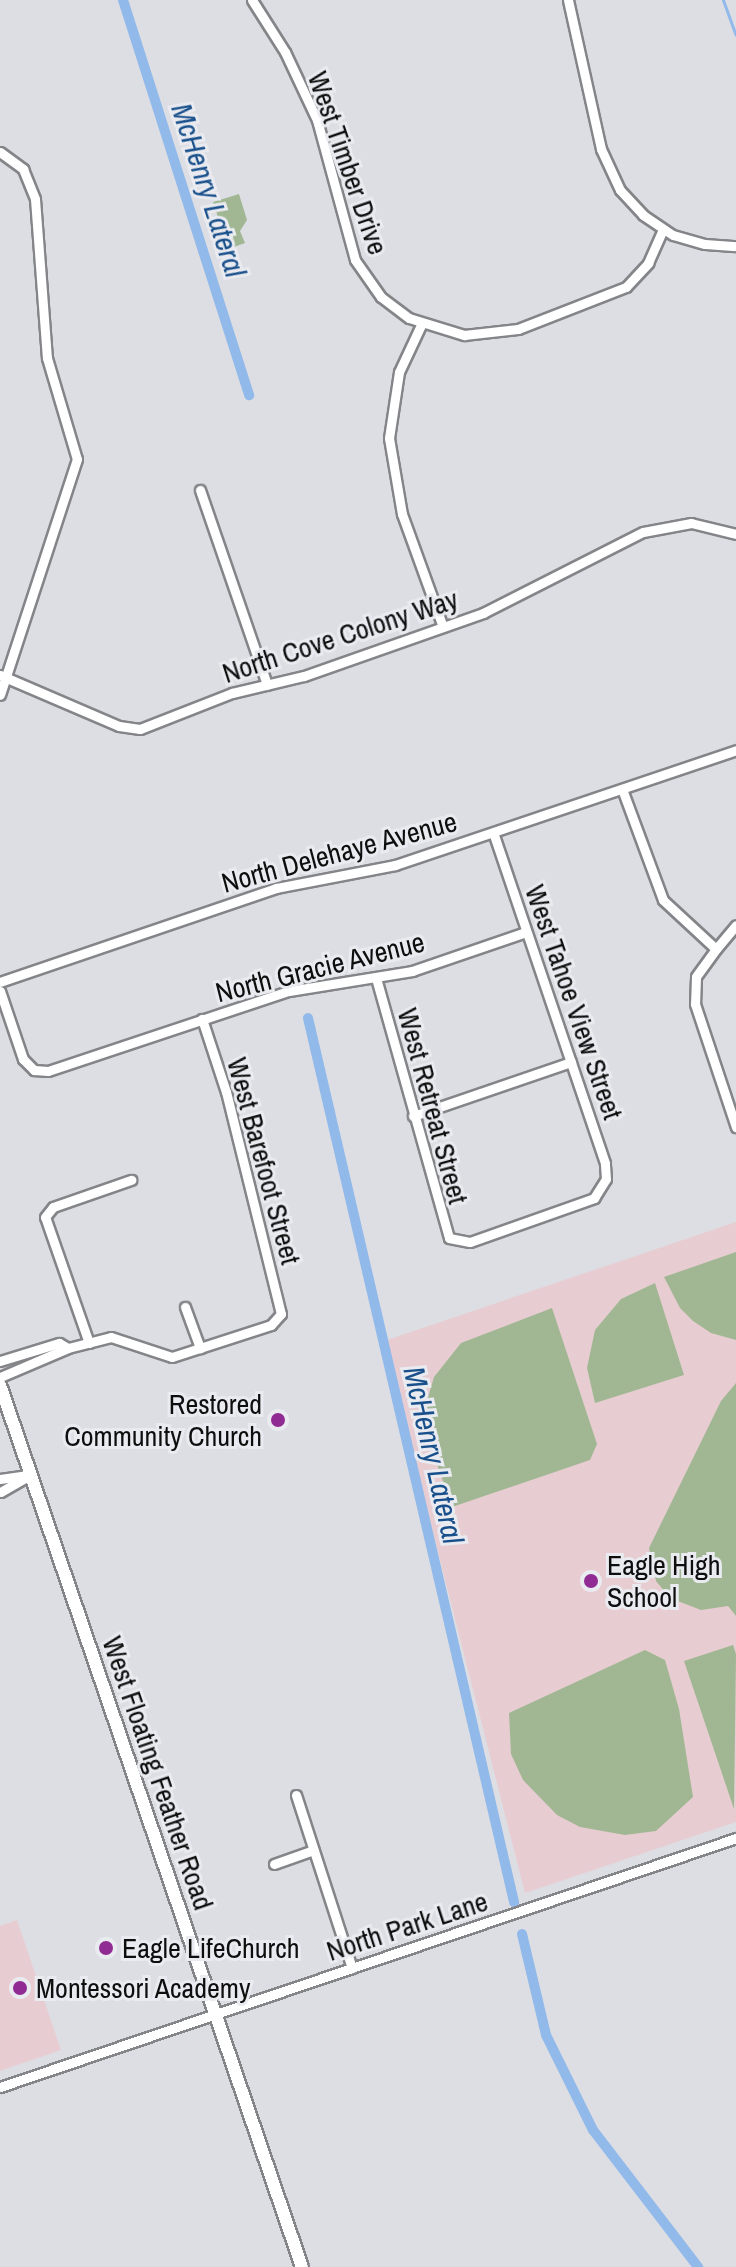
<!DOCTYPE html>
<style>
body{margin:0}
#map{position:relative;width:736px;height:2267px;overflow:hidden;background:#dddee3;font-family:"Archivo Narrow",sans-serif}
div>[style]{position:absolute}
.education>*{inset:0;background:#e7cdd1}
.green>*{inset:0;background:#a1b793}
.stream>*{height:3px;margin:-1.5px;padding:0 1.5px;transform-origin:1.5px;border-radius:1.5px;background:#91b9ea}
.canal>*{height:10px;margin:-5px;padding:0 5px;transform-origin:5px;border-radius:5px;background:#91b9ea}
.roads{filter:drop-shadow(2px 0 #848589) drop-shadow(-2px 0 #848589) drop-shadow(0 2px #848589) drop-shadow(0 -2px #848589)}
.minor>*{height:9px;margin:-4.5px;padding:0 4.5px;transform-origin:4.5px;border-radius:4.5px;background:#fff}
.major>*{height:12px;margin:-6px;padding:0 6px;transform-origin:6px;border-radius:6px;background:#fff}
.dots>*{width:22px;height:22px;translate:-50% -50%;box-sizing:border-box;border:4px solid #eaebf0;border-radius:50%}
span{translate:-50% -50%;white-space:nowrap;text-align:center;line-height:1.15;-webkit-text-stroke:6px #eaebf0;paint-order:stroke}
.street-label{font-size:28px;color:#0e0e0f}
.poi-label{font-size:28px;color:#0e0e0f}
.right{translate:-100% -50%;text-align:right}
.left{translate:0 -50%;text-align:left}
.water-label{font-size:30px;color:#19508b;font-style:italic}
</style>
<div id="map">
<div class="education">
<div style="clip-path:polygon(736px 1222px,736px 1822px,525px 1893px,384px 1341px)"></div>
<div style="clip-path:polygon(17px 1920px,61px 2050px,0 2071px,0 1926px)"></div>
</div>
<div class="green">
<div style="clip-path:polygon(239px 194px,247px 220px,240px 231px,245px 243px,234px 247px,231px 240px,226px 241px,213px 202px)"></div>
<div style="clip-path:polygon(736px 1252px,736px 1340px,711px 1333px,693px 1321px,680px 1308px,664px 1277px)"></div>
<div style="clip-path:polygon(655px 1283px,684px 1375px,595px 1403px,587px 1368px,595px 1330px,621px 1299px)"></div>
<div style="clip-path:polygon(552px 1308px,597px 1444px,590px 1460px,452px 1507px,429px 1441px,427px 1401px,434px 1377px,461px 1343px)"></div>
<div style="clip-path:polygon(736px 1383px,736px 1616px,728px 1606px,701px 1610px,670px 1598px,656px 1581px,649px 1548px,721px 1401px)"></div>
<div style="clip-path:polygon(733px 1645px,736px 1654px,734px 1809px,684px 1661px)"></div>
<div style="clip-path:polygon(645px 1650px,665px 1660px,679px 1709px,693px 1797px,656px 1831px,625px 1835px,580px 1827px,557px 1815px,523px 1780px,511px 1754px,509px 1713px)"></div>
</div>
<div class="stream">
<div style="left:723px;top:0;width:37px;rotate:70deg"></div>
</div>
<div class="canal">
<div style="left:123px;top:0;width:415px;rotate:72.3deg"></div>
<div style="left:308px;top:1018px;width:908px;rotate:76.88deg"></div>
<div style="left:522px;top:1934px;width:104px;rotate:76.6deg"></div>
<div style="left:546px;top:2035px;width:106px;rotate:63.7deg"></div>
<div style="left:593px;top:2130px;width:173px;rotate:52.5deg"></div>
</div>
<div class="roads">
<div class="minor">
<div style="left:252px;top:0;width:62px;rotate:57.6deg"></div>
<div style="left:285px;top:52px;width:75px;rotate:64.8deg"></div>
<div style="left:317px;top:120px;width:145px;rotate:74.8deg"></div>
<div style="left:355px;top:260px;width:45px;rotate:54.9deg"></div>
<div style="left:381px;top:297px;width:35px;rotate:37deg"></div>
<div style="left:409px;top:318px;width:58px;rotate:17.2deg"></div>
<div style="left:464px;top:335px;width:54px;rotate:-6.3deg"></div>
<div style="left:518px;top:329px;width:116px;rotate:-21.3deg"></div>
<div style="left:626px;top:287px;width:33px;rotate:-47deg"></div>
<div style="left:648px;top:263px;width:37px;rotate:-66deg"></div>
<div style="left:568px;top:0;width:153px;rotate:77.5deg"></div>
<div style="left:601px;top:149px;width:45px;rotate:65.1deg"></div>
<div style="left:620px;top:190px;width:34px;rotate:47deg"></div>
<div style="left:643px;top:215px;width:36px;rotate:34deg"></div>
<div style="left:673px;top:235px;width:33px;rotate:16deg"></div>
<div style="left:705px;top:244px;width:31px;rotate:4deg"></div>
<div style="left:0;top:152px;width:29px;rotate:36deg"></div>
<div style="left:23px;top:169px;width:32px;rotate:68deg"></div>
<div style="left:35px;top:199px;width:159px;rotate:85.7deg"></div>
<div style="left:47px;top:358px;width:105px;rotate:73.5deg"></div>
<div style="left:77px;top:459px;width:248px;rotate:108.1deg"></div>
<div style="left:421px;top:325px;width:52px;rotate:115.1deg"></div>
<div style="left:399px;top:372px;width:67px;rotate:98.6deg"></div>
<div style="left:389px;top:438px;width:77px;rotate:80.3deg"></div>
<div style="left:402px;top:514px;width:120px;rotate:70.1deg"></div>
<div style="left:200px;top:490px;width:206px;rotate:71deg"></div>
<div style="left:0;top:675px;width:129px;rotate:23.2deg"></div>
<div style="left:119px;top:726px;width:21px;rotate:8deg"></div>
<div style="left:140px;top:729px;width:99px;rotate:-21.4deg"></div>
<div style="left:232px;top:693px;width:74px;rotate:-13.3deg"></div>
<div style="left:304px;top:676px;width:190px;rotate:-19.4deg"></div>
<div style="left:483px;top:613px;width:179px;rotate:-26.9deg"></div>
<div style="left:643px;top:532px;width:49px;rotate:-10.6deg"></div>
<div style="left:691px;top:523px;width:46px;rotate:13.7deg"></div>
<div style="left:622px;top:789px;width:118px;rotate:69.7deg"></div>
<div style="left:663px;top:900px;width:72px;rotate:42.8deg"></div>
<div style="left:716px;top:949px;width:34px;rotate:126deg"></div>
<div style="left:696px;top:977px;width:27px;rotate:92deg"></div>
<div style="left:695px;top:1004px;width:130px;rotate:71.6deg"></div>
<div style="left:716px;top:949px;width:31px;rotate:-50deg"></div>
<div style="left:376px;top:978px;width:270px;rotate:74.3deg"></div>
<div style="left:449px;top:1238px;width:21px;rotate:11deg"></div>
<div style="left:470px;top:1242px;width:132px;rotate:-19.5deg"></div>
<div style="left:594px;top:1198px;width:22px;rotate:-58deg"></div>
<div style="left:606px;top:1179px;width:16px;rotate:-94deg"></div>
<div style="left:605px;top:1163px;width:349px;rotate:-108.7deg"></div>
<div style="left:0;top:982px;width:292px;rotate:-18.8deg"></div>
<div style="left:276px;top:888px;width:121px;rotate:-10.9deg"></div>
<div style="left:395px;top:865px;width:360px;rotate:-18.6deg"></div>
<div style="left:0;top:991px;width:72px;rotate:71.3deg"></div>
<div style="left:23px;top:1059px;width:16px;rotate:45deg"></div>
<div style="left:34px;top:1070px;width:14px;rotate:4deg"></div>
<div style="left:48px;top:1071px;width:254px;rotate:-18.4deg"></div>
<div style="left:289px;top:991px;width:125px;rotate:-9.2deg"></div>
<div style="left:412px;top:971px;width:120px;rotate:-18.9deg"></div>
<div style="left:413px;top:1116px;width:167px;rotate:-18.9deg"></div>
<div style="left:185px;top:1307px;width:44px;rotate:69.9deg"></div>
<div style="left:89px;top:1343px;width:133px;rotate:-109.2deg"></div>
<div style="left:45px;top:1217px;width:13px;rotate:-51deg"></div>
<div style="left:53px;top:1207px;width:83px;rotate:-19.1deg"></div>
<div style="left:68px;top:1348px;width:44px;rotate:-14.3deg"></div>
<div style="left:111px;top:1337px;width:64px;rotate:18.2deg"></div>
<div style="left:172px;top:1357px;width:104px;rotate:-17.9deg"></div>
<div style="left:271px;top:1325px;width:15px;rotate:-48deg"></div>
<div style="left:281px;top:1314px;width:229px;rotate:-103.9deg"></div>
<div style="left:226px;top:1092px;width:77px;rotate:-108.2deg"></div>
<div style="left:0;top:1361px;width:62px;rotate:-17deg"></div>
<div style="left:59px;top:1343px;width:10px;rotate:29deg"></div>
<div style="left:68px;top:1348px;width:74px;rotate:156.9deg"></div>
<div style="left:0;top:1479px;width:30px;rotate:-8deg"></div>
<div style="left:30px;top:1475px;width:34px;rotate:150deg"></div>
<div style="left:296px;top:1795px;width:182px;rotate:72.1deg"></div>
<div style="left:274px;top:1864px;width:42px;rotate:-19.3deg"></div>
<div style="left:0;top:2087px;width:777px;rotate:-18.69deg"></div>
</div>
<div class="major">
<div style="left:0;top:1385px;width:932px;rotate:71.1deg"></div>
</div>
</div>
<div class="dots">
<div style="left:278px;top:1420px;background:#8f2b92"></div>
<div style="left:591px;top:1581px;background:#8f2b92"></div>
<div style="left:106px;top:1948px;background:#8f2b92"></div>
<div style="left:20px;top:1988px;background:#8f2b92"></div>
</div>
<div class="street-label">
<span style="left:348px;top:163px;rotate:71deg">West Timber Drive</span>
<span style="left:340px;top:636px;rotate:-18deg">North Cove Colony Way</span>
<span style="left:339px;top:852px;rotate:-15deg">North Delehaye Avenue</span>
<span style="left:320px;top:967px;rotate:-14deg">North Gracie Avenue</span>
<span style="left:574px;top:1002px;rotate:71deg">West Tahoe View Street</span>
<span style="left:433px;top:1106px;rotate:75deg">West Retreat Street</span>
<span style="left:264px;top:1161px;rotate:75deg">West Barefoot Street</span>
<span style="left:158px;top:1773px;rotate:71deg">West Floating Feather Road</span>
<span style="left:407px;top:1926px;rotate:-18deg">North Park Lane</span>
</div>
<div class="poi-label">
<span class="right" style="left:262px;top:1420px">Restored<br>Community Church</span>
<span class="left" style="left:607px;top:1581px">Eagle High<br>School</span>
<span class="left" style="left:122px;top:1948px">Eagle LifeChurch</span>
<span class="left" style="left:36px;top:1988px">Montessori Academy</span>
</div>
<div class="water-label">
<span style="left:209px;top:190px;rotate:72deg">McHenry Lateral</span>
<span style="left:434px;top:1455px;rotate:77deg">McHenry Lateral</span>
</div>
</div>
